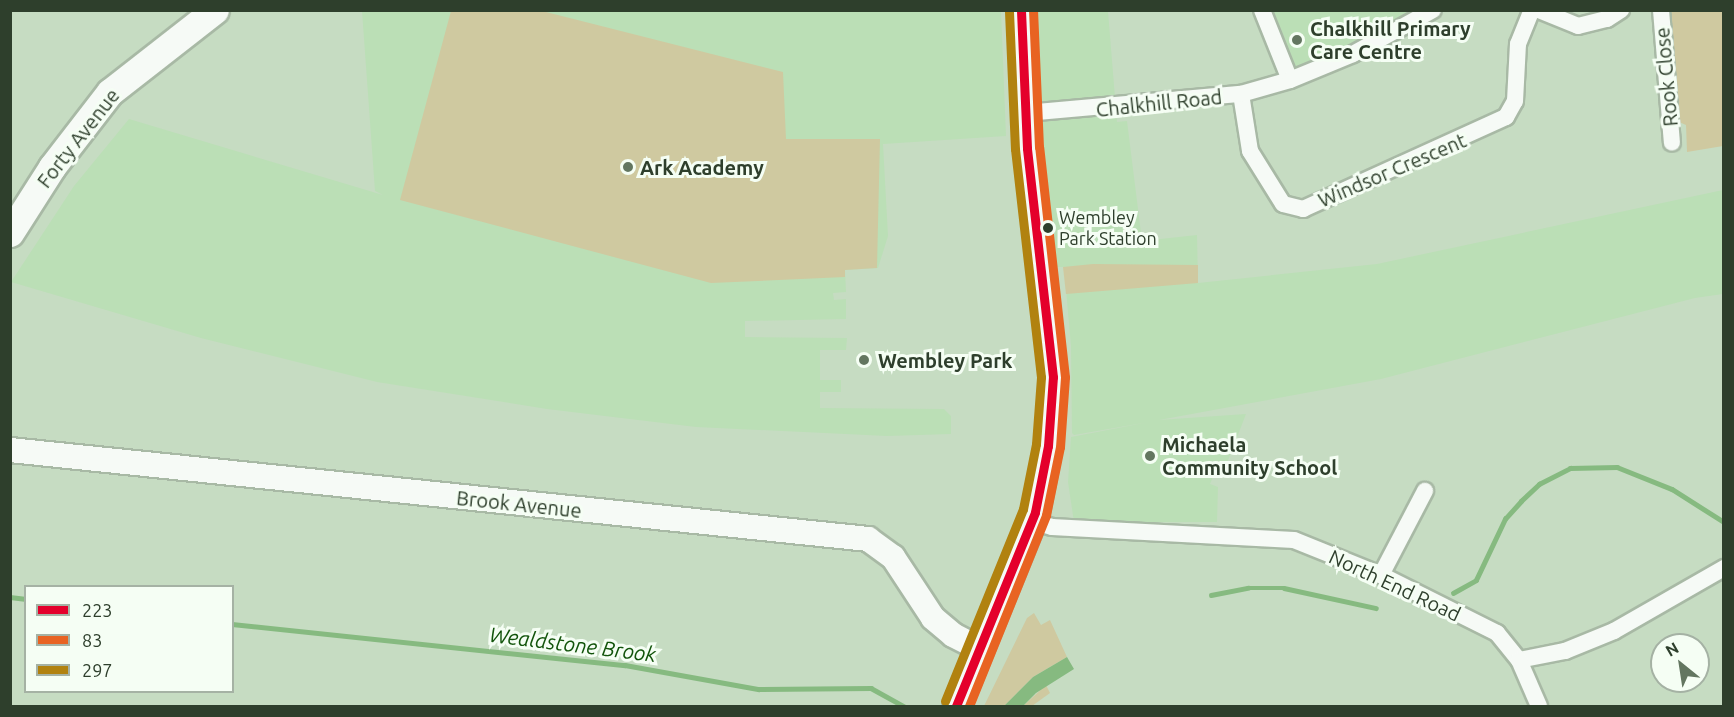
<!DOCTYPE html>
<style>
body{margin:0}
#map{position:relative;width:1734px;height:717px;overflow:hidden;background:#c6dcc2;font-family:Ubuntu,sans-serif}
div>[style]{position:absolute}
.built>*{inset:0;background:#bbdfb6}
.green>*{inset:0;background:#cfc9a0}
.water>*{inset:0;background:#86ba80}
.stream>*{height:4.5px;margin:-2.25px;padding:0 2.25px;transform-origin:2.25px;border-radius:2.25px;background:#86ba80}
.roads{filter:drop-shadow(2px 0 #a8b9a5) drop-shadow(-2px 0 #a8b9a5) drop-shadow(0 2px #a8b9a5) drop-shadow(0 -2px #a8b9a5)}
.street>*{height:16px;margin:-8px;padding:0 8px;transform-origin:8px;border-radius:8px;background:#f6faf6}
.secondary>*{height:24px;margin:-12px;padding:0 12px;transform-origin:12px;border-radius:12px;background:#f6faf6}
.primary>*{height:27px;margin:-13.5px;padding:0 13.5px;transform-origin:13.5px;border-radius:13.5px;background:#f6faf6}
.bus-1>*{height:9px;margin:-4.5px;padding:0 4.5px;transform-origin:4.5px;border-radius:4.5px;background:#e4002b}
.bus-2>*{height:9px;margin:-4.5px;padding:0 4.5px;transform-origin:4.5px;border-radius:4.5px;background:#e86322}
.bus-3>*{height:9px;margin:-4.5px;padding:0 4.5px;transform-origin:4.5px;border-radius:4.5px;background:#b1820f}
.dots>*{width:16px;height:16px;translate:-50% -50%;box-sizing:border-box;border:3px solid #f5fef4;border-radius:50%}
span{translate:-50% -50%;white-space:nowrap;text-align:center;line-height:1.15;-webkit-text-stroke:6px #f5fef4;paint-order:stroke}
.bus-label{font-size:18px;color:#2e3f2c}
.left{translate:0 -50%;text-align:left}
.poi-label{font-size:20px;color:#2e3f2c;font-weight:700}
.street-label{font-size:20px;color:#2e3f2c}
.water-label{font-size:21px;color:#12540b;font-style:italic}
.frame{position:absolute;inset:0;border:12px solid #2e3f2c;pointer-events:none}
.legend{position:absolute;left:24px;top:585px;width:210px;height:108px;box-sizing:border-box;background:#f5fef4;border:2px solid #a5b2a4;margin:0;padding:8px 10px;list-style:none;font-size:18px;color:#2e3f2c}
.legend li{display:flex;align-items:center;gap:12px;height:30px}
.legend b{width:30px;border:2px solid #a5b2a4}
.north{position:absolute;left:1650px;top:633px;width:60px;height:60px;box-sizing:border-box;background:#f5fef4;border:2px solid #a5b2a4;border-radius:50%;rotate:330deg;font-size:16px;font-weight:700;line-height:24px;text-align:center;color:#2e3f2c}
.north::after{content:'';display:block;margin:auto;width:21px;height:27px;background:#637660;clip-path:polygon(50% 0,100% 100%,50% 72%,0 100%)}
</style>
<div id="map">
<div class="built">
<div style="clip-path:polygon(1267px 10px,1414px 11px,1282px 82px)"></div>
<div style="clip-path:polygon(362px 11px,1001px 11px,1006px 136px,883px 144px,888px 236px,878px 268px,845px 270px,846px 292px,833px 293px,834px 300px,846px 299px,846px 319px,745px 321px,745px 337px,847px 338px,846px 350px,820px 350px,820px 380px,841px 380px,841px 392px,820px 392px,820px 408px,944px 409px,951px 416px,951px 434px,887px 436px,696px 427px,547px 409px,377px 382px,201px 338px,11px 282px,74px 186px,129px 119px,383px 195px,375px 191px)"></div>
<div style="clip-path:polygon(1035px 11px,1108px 11px,1117px 122px,1127px 121px,1142px 241px,1197px 235px,1198px 283px,1377px 264px,1723px 190px,1723px 294px,1695px 298px,1381px 379px,1159px 420px,1246px 414px,1222px 476px,1214px 474px,1210px 484px,1218px 487px,1217px 522px,1074px 522px,1068px 482px,1071px 437px,1149px 422px,1074px 435px,1072px 433px,1071px 346px,1064px 267px,1056px 267px,1042px 140px)"></div>
</div>
<div class="green">
<div style="clip-path:polygon(451px 11px,542px 11px,783px 72px,786px 139px,880px 139px,877px 268px,845px 270px,845px 277px,711px 283px,400px 200px)"></div>
<div style="clip-path:polygon(1663px 11px,1723px 11px,1723px 146px,1687px 152px,1686px 125px,1672px 119px)"></div>
<div style="clip-path:polygon(1093px 264px,1198px 265px,1198px 283px,1066px 294px,1063px 267px)"></div>
<div style="clip-path:polygon(1034px 613px,1041px 625px,1050px 620px,1067px 657px,1033px 677px,1004px 706px,984px 706px,1027px 618px)"></div>
<div style="clip-path:polygon(1046px 685px,1050px 693px,1032px 706px,1023px 706px)"></div>
</div>
<div class="water">
<div style="clip-path:polygon(1067px 657px,1074px 669px,1036px 693px,1023px 706px,1004px 706px,1033px 677px)"></div>
</div>
<div class="stream">
<div style="left:1453px;top:593px;width:26px;rotate:-29deg"></div>
<div style="left:1476px;top:580px;width:68px;rotate:-64.6deg"></div>
<div style="left:1505px;top:519px;width:24px;rotate:-48deg"></div>
<div style="left:1521px;top:501px;width:25px;rotate:-43deg"></div>
<div style="left:1539px;top:484px;width:35px;rotate:-27deg"></div>
<div style="left:1570px;top:468px;width:47px;rotate:-1.2deg"></div>
<div style="left:1617px;top:467px;width:59px;rotate:21.8deg"></div>
<div style="left:1672px;top:489px;width:62px;rotate:32.4deg"></div>
<div style="left:1211px;top:595px;width:38px;rotate:-11deg"></div>
<div style="left:1248px;top:588px;width:36px"></div>
<div style="left:1284px;top:588px;width:94px;rotate:12.3deg"></div>
<div style="left:10px;top:597px;width:16px;rotate:7deg"></div>
<div style="left:232px;top:624px;width:395px;rotate:6deg"></div>
<div style="left:625px;top:665px;width:136px;rotate:10.2deg"></div>
<div style="left:759px;top:689px;width:112px;rotate:-0.5deg"></div>
<div style="left:871px;top:688px;width:38px;rotate:29deg"></div>
</div>
<div class="roads">
<div class="street">
<div style="left:1262px;top:10px;width:75px;rotate:68.2deg"></div>
<div style="left:1539px;top:10px;width:42px;rotate:22.3deg"></div>
<div style="left:1578px;top:26px;width:30px;rotate:-14deg"></div>
<div style="left:1607px;top:19px;width:17px;rotate:-33deg"></div>
<div style="left:1661px;top:10px;width:133px;rotate:85.3deg"></div>
<div style="left:1241px;top:94px;width:58px;rotate:81deg"></div>
<div style="left:1250px;top:151px;width:62px;rotate:58.1deg"></div>
<div style="left:1283px;top:204px;width:21px;rotate:14deg"></div>
<div style="left:1303px;top:209px;width:223px;rotate:-24.4deg"></div>
<div style="left:1506px;top:117px;width:18px;rotate:-61deg"></div>
<div style="left:1515px;top:101px;width:57px;rotate:-87deg"></div>
<div style="left:1518px;top:44px;width:37px;rotate:-68deg"></div>
<div style="left:1026px;top:113px;width:216px;rotate:-5.1deg"></div>
<div style="left:1241px;top:94px;width:51px;rotate:-15.9deg"></div>
<div style="left:1290px;top:80px;width:68px;rotate:-22.4deg"></div>
<div style="left:1353px;top:54px;width:91px;rotate:-28.8deg"></div>
<div style="left:1031px;top:521px;width:22px;rotate:16deg"></div>
<div style="left:1052px;top:527px;width:242px;rotate:3.1deg"></div>
<div style="left:1294px;top:540px;width:94px;rotate:21.9deg"></div>
<div style="left:1381px;top:575px;width:130px;rotate:26.6deg"></div>
<div style="left:1497px;top:633px;width:35px;rotate:51deg"></div>
<div style="left:1519px;top:660px;width:47px;rotate:-11.1deg"></div>
<div style="left:1565px;top:651px;width:53px;rotate:-22.2deg"></div>
<div style="left:1614px;top:631px;width:127px;rotate:-29.8deg"></div>
<div style="left:1381px;top:575px;width:95px;rotate:-62.4deg"></div>
<div style="left:1519px;top:660px;width:50px;rotate:66.5deg"></div>
</div>
<div class="secondary">
<div style="left:10px;top:450px;width:863px;rotate:5.92deg"></div>
<div style="left:868px;top:539px;width:31px;rotate:36deg"></div>
<div style="left:893px;top:557px;width:73px;rotate:56.7deg"></div>
<div style="left:933px;top:618px;width:26px;rotate:40deg"></div>
<div style="left:953px;top:635px;width:30px;rotate:27deg"></div>
</div>
<div class="primary">
<div style="left:10px;top:233px;width:78px;rotate:-57.5deg"></div>
<div style="left:52px;top:167px;width:95px;rotate:-52.3deg"></div>
<div style="left:110px;top:92px;width:133px;rotate:-38deg"></div>
<div style="left:956px;top:706px;width:209px;rotate:-67.8deg"></div>
<div style="left:1035px;top:512px;width:67px;rotate:-78.9deg"></div>
<div style="left:1048px;top:446px;width:69px;rotate:-85.9deg"></div>
<div style="left:1053px;top:377px;width:230px;rotate:-96.5deg"></div>
<div style="left:1027px;top:148px;width:138px;rotate:-92.5deg"></div>
</div>
</div>
<div class="bus-1">
<div style="left:956px;top:706px;width:209px;rotate:-67.8deg"></div>
<div style="left:1035px;top:512px;width:67px;rotate:-78.9deg"></div>
<div style="left:1048px;top:446px;width:69px;rotate:-85.9deg"></div>
<div style="left:1053px;top:377px;width:230px;rotate:-96.5deg"></div>
<div style="left:1027px;top:148px;width:138px;rotate:-92.5deg"></div>
</div>
<div class="bus-2">
<div style="left:969px;top:706px;width:206px;rotate:-68deg"></div>
<div style="left:1046px;top:515px;width:69px;rotate:-78.4deg"></div>
<div style="left:1060px;top:447px;width:70px;rotate:-85.9deg"></div>
<div style="left:1065px;top:377px;width:231px;rotate:-96.4deg"></div>
<div style="left:1039px;top:147px;width:137px;rotate:-92.5deg"></div>
</div>
<div class="bus-3">
<div style="left:945px;top:701px;width:207px;rotate:-67.9deg"></div>
<div style="left:1023px;top:509px;width:66px;rotate:-78.7deg"></div>
<div style="left:1036px;top:444px;width:67px;rotate:-85.7deg"></div>
<div style="left:1041px;top:377px;width:229px;rotate:-96.5deg"></div>
<div style="left:1015px;top:149px;width:138px;rotate:-92.5deg"></div>
</div>
<div class="dots">
<div style="left:1297px;top:40px;background:#637660"></div>
<div style="left:628px;top:167px;background:#637660"></div>
<div style="left:1048px;top:228px;background:#2e3f2c"></div>
<div style="left:864px;top:360px;background:#637660"></div>
<div style="left:1150px;top:456px;background:#637660"></div>
</div>
<div class="bus-label">
<span class="left" style="left:1059px;top:228px">Wembley<br>Park Station</span>
</div>
<div class="poi-label">
<span class="left" style="left:1310px;top:40px">Chalkhill Primary<br>Care Centre</span>
<span class="left" style="left:640px;top:167px">Ark Academy</span>
<span class="left" style="left:878px;top:360px">Wembley Park</span>
<span class="left" style="left:1162px;top:456px">Michaela<br>Community School</span>
</div>
<div class="street-label">
<span style="left:1666px;top:77px;rotate:-95deg">Rook Close</span>
<span style="left:1159px;top:103px;rotate:-6deg">Chalkhill Road</span>
<span style="left:78px;top:138px;rotate:-52deg">Forty Avenue</span>
<span style="left:1392px;top:170px;rotate:-23deg">Windsor Crescent</span>
<span style="left:519px;top:504px;rotate:6deg">Brook Avenue</span>
<span style="left:1395px;top:585px;rotate:25deg">North End Road</span>
</div>
<div class="water-label">
<span style="left:573px;top:644px;rotate:7deg">Wealdstone Brook</span>
</div>
<div class="frame"></div>
<ul class="legend">
<li><b style="height:8px;background:#e4002b"></b>223</li>
<li><b style="height:8px;background:#e86322"></b>83</li>
<li><b style="height:8px;background:#b1820f"></b>297</li>
</ul>
<div class="north">N</div>
</div>
